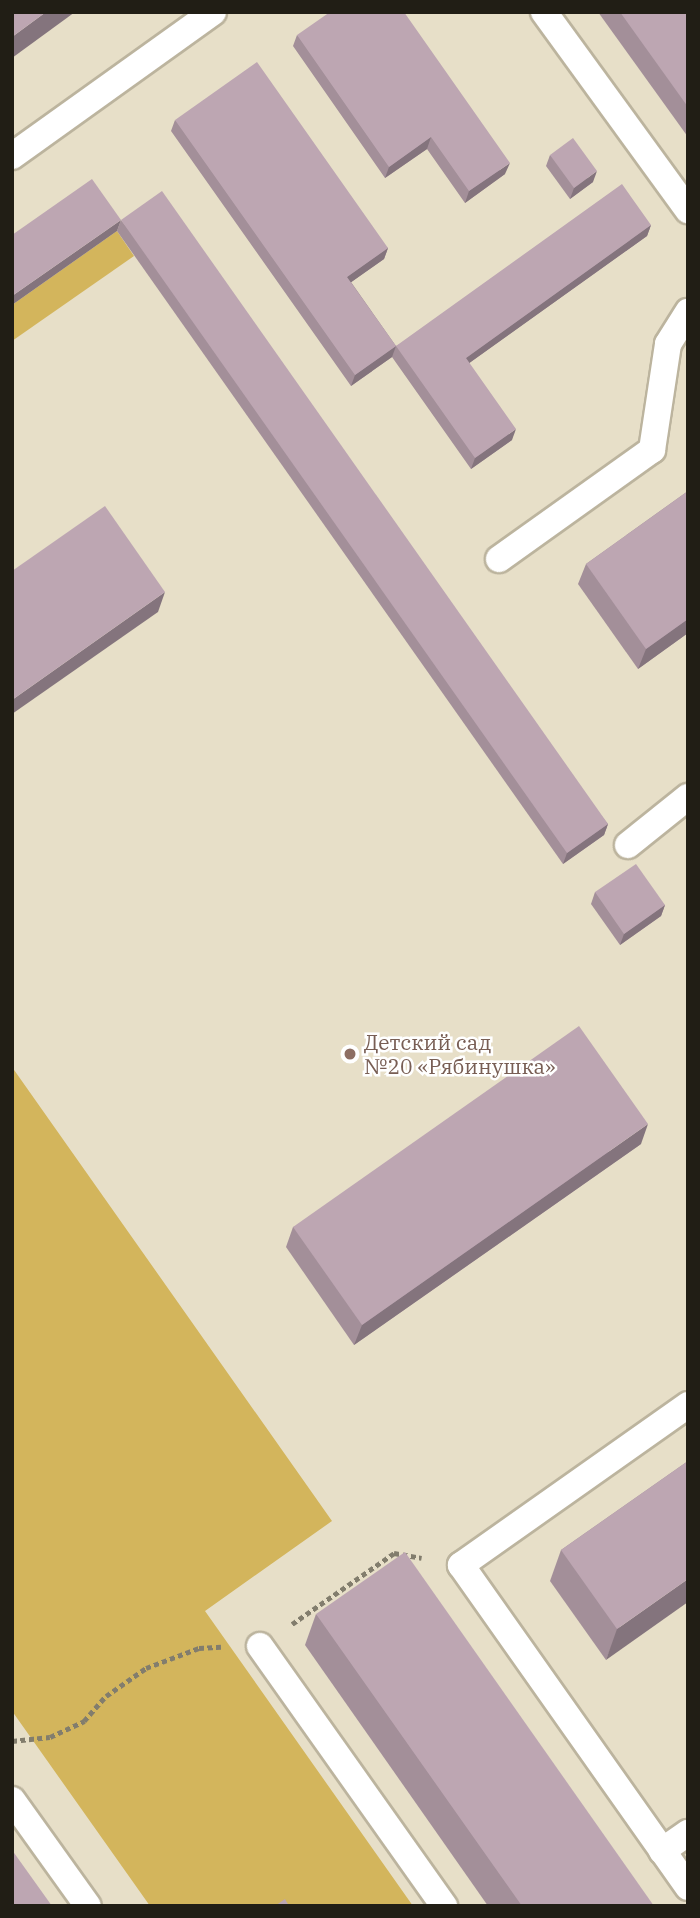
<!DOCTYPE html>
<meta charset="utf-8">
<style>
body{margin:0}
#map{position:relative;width:700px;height:1918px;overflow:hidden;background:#e7dfc8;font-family:"IBM Plex Serif",serif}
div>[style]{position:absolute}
.green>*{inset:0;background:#d3b55c}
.path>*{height:4.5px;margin-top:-2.25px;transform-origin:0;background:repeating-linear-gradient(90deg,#827d6d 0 5px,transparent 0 8.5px)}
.roads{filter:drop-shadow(2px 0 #bcb49e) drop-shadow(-2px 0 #bcb49e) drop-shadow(0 2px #bcb49e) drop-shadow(0 -2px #bcb49e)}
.lane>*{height:26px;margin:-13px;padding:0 13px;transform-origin:13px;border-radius:13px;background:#fff}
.wall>*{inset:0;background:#a38f99}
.shaded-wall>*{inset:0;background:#84747d}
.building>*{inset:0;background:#bda6b2}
.dots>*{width:19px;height:19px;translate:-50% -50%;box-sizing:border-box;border:4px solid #fff;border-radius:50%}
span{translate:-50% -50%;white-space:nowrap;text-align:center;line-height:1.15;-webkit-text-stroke:5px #fff;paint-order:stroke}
.education-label{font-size:21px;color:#785e54}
.left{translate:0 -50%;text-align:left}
.frame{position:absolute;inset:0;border:14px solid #211e15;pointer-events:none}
</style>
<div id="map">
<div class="green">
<div style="clip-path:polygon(117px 231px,134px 256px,12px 341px,12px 305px)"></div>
<div style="clip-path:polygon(12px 1067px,332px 1521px,205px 1611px,413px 1906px,150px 1906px,12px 1711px)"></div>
</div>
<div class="path">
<div style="left:292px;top:1624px;width:124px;rotate:-34.8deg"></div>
<div style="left:394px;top:1553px;width:28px;rotate:10deg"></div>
<div style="left:12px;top:1741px;width:38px;rotate:-6deg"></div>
<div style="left:50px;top:1737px;width:38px;rotate:-25deg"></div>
<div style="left:84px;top:1721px;width:33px;rotate:-49deg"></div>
<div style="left:106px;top:1696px;width:49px;rotate:-35deg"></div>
<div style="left:146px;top:1668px;width:57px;rotate:-20.7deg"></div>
<div style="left:199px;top:1648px;width:22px;rotate:-3deg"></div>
</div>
<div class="roads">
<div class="lane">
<div style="left:544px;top:12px;width:245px;rotate:54deg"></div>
<div style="left:12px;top:156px;width:247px;rotate:-35.6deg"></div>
<div style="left:499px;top:559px;width:188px;rotate:-35.5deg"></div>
<div style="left:652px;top:450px;width:107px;rotate:-81.4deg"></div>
<div style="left:668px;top:344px;width:38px;rotate:-58deg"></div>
<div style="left:628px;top:845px;width:77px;rotate:-38.7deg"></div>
<div style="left:688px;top:1405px;width:278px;rotate:144.8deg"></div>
<div style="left:461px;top:1565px;width:394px;rotate:54.8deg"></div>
<div style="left:260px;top:1646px;width:319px;rotate:54.7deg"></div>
<div style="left:12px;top:1800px;width:130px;rotate:54.4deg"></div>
<div style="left:662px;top:1851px;width:32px;rotate:-35deg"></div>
</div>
</div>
<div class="wall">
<div style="clip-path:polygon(598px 12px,688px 12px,688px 137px)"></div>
<div style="clip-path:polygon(297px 35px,505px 174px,465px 203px,427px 149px,385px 178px,293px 46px)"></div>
<div style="clip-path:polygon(175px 120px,388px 248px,384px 259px,351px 282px,396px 346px,651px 225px,647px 236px,469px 363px,512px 440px,471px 469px,392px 357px,351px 386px,171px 131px)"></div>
<div style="clip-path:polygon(550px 155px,593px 182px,570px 199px,546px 166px)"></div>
<div style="clip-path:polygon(121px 220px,608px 824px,604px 835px,563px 864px,117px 231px)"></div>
<div style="clip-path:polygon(688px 491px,688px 633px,638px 669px,578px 584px,586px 564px)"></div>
<div style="clip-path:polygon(595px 892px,665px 905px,661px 916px,620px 945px,591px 904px)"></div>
<div style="clip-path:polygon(641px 1144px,354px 1345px,286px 1247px,293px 1227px)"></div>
<div style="clip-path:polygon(688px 1461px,606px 1660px,550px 1581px,561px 1550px)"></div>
<div style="clip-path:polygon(316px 1614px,654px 1906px,488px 1906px,305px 1645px)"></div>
</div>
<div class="shaded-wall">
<div style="clip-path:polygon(46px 12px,75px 12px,12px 58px,12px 37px)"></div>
<div style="clip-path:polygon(431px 137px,427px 149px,385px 178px,389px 167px)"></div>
<div style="clip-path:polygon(510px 163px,505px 174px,465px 203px,469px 191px)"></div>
<div style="clip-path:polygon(597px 171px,593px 182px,570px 199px,574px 188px)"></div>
<div style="clip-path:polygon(121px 220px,117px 231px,12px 305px,12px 296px)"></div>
<div style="clip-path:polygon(651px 225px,647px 236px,461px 369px,466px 358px)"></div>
<div style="clip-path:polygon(388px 248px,384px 259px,343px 288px,347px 277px)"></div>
<div style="clip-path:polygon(396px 346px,392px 357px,351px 386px,355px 375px)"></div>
<div style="clip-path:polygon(516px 429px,512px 440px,471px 469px,475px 458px)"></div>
<div style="clip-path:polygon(165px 592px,158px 612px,12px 714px,12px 700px)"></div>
<div style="clip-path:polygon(688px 619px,688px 633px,638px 669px,646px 649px)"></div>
<div style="clip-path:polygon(608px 824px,604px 835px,563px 864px,567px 853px)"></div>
<div style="clip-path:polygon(665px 905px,661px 916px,620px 945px,624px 934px)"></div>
<div style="clip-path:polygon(648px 1124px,641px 1144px,354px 1345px,362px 1325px)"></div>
<div style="clip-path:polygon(688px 1579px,688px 1602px,606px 1660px,617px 1629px)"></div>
</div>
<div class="building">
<div style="clip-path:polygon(12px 12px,46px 12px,12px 37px)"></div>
<div style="clip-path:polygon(330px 12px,404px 12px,510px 163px,469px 191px,431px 137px,389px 167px,297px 35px)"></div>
<div style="clip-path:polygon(620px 12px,688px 12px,688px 107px)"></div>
<div style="clip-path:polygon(257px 62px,388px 248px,347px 277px,396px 346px,355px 375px,175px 120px)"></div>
<div style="clip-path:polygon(573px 138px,597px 171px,574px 188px,550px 155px)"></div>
<div style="clip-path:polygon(92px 179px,121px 220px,12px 296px,12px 235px)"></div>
<div style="clip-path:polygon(622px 184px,651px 225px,466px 358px,516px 429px,475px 458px,396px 346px)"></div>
<div style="clip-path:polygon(162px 191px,608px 824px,567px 853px,121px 220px)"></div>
<div style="clip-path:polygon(688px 491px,688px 619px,646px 649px,586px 564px)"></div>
<div style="clip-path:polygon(105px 506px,165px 592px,12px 700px,12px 571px)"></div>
<div style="clip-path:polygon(636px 864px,665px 905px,624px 934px,595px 892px)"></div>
<div style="clip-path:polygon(579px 1026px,648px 1124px,362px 1325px,293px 1227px)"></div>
<div style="clip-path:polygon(688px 1461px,688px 1579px,617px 1629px,561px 1550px)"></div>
<div style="clip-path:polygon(405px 1552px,654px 1906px,522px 1906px,316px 1614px)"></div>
<div style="clip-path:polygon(12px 1850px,52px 1906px,12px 1906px)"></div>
<div style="clip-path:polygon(285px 1899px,289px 1906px,275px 1906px)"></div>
</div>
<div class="dots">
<div style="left:350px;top:1054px;background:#8d6e63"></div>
</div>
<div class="education-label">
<span class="left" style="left:364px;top:1054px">Детский сад<br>№20 «Рябинушка»</span>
</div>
<div class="frame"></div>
</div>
